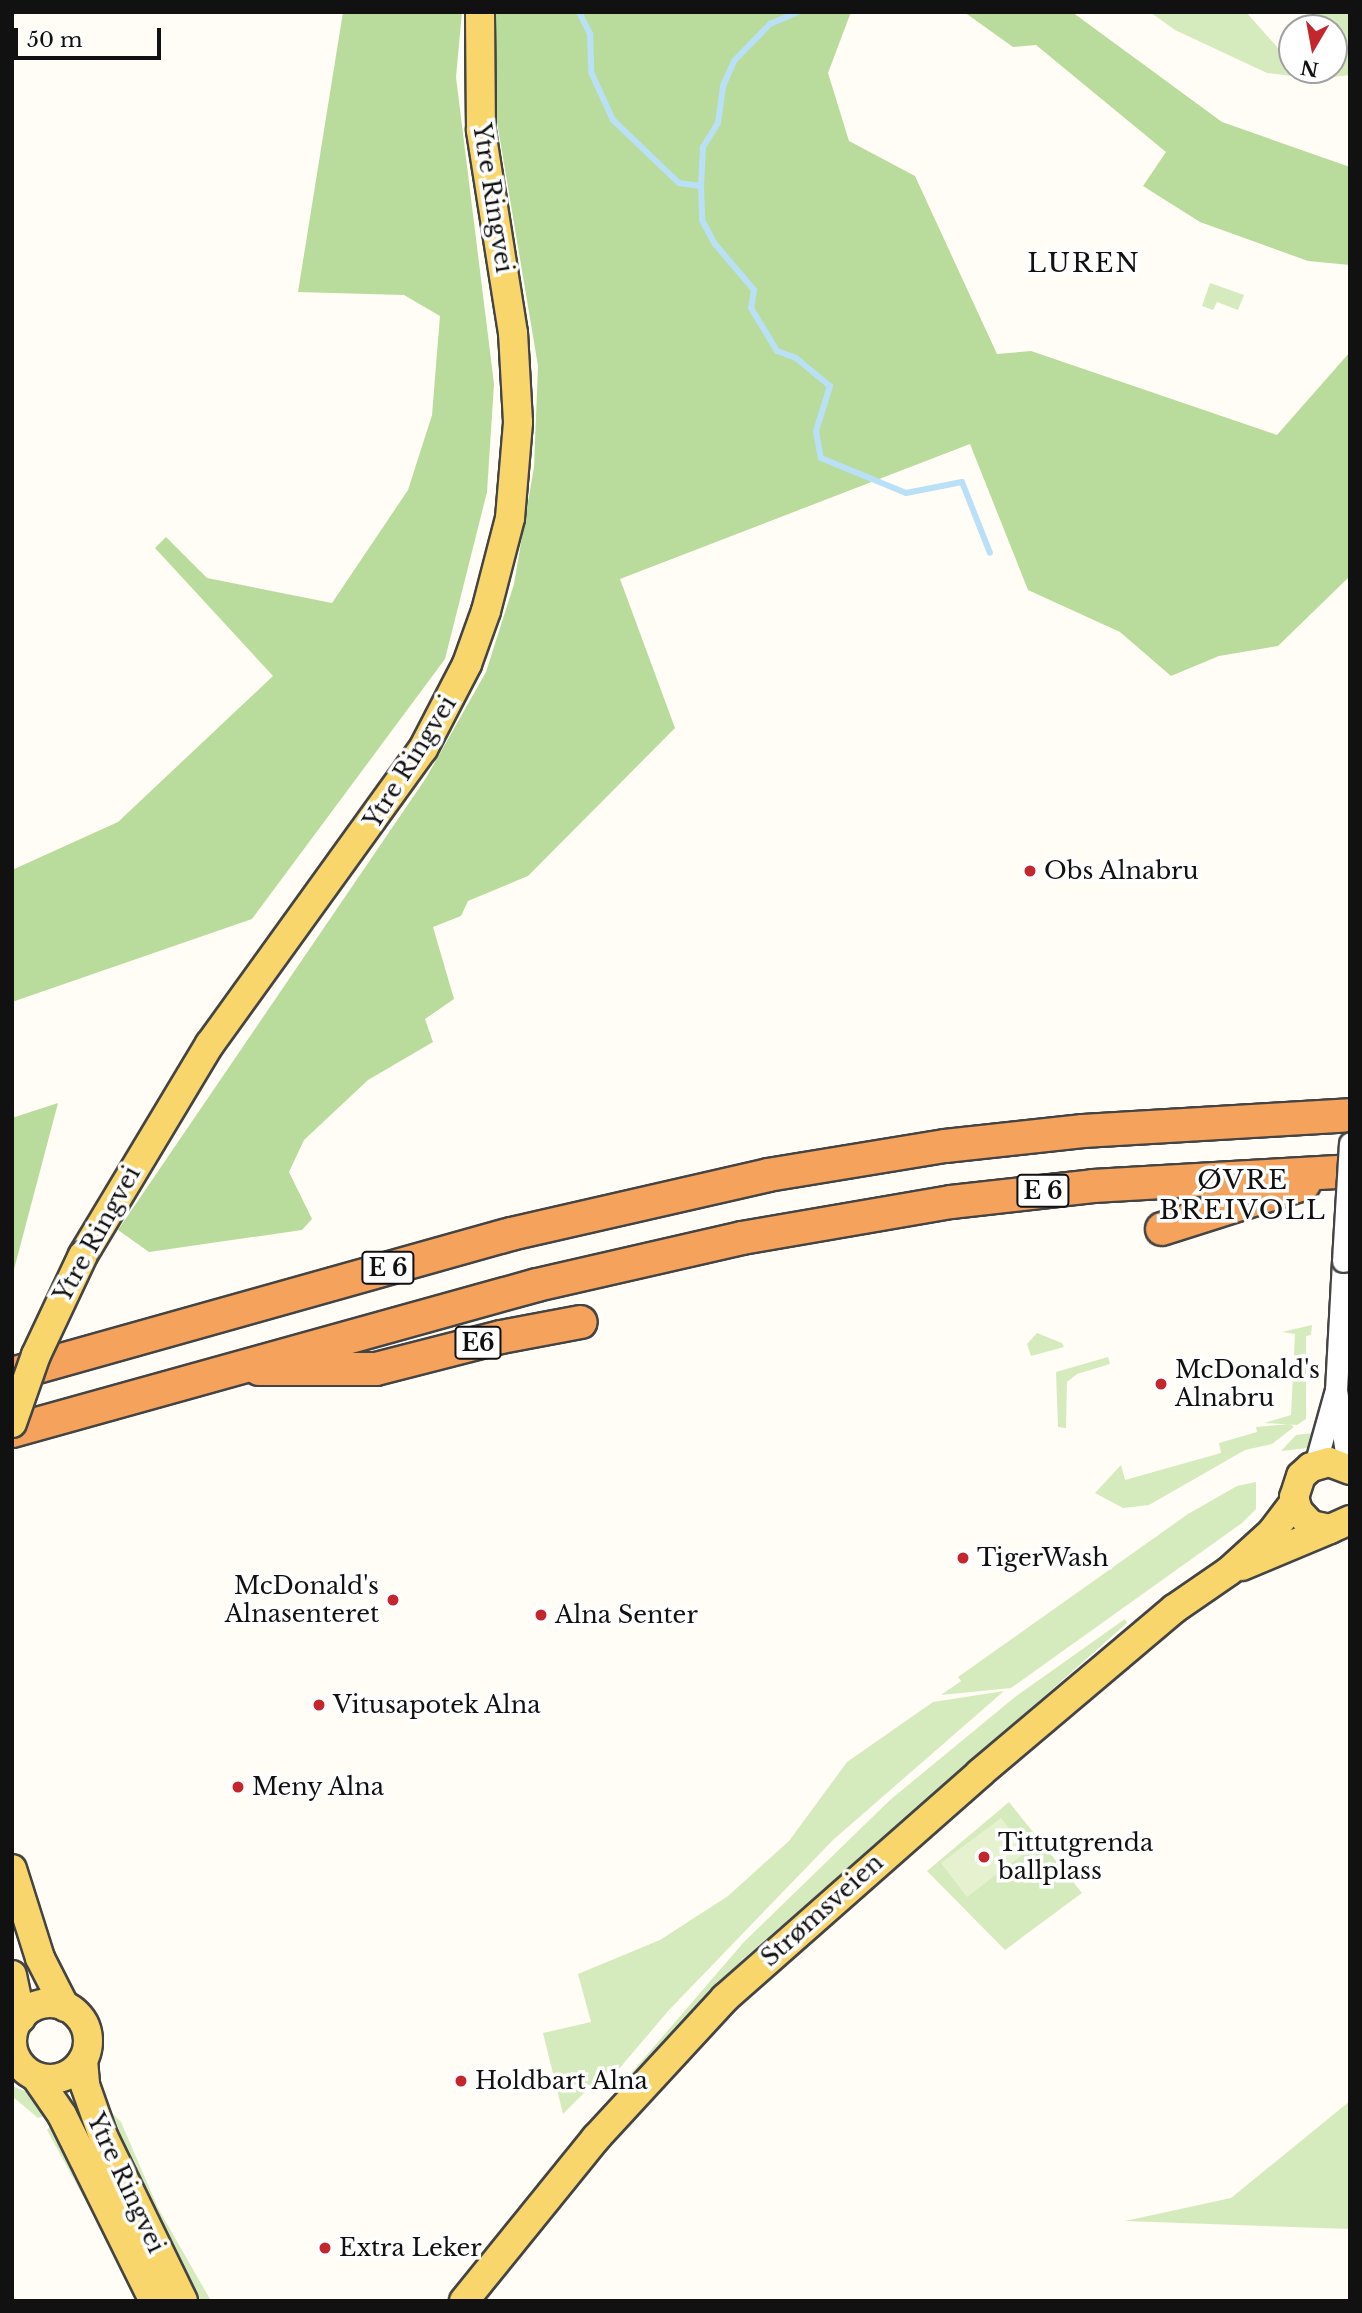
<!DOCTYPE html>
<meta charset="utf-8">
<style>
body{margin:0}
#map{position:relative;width:1362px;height:2313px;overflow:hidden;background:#fffdf5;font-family:"Libre Baskerville",serif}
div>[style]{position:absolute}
.green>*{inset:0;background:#d5ebbd}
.forest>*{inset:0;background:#b9dc9c}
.pitch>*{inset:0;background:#e6f2cf}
.stream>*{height:6px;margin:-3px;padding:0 3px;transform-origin:3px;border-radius:3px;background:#b9e0f7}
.roads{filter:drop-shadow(2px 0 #444) drop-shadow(-2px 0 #444) drop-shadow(0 2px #444) drop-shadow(0 -2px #444)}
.minor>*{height:21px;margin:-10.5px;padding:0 10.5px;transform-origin:10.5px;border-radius:10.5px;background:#fff}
.major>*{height:28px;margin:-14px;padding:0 14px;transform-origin:14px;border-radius:14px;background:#f9d66b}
.major>.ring{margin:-14px;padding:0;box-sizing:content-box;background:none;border:28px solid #f9d66b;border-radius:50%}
.highway>*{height:32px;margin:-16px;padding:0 16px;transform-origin:16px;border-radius:16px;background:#f5a25d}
.bridges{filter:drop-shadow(2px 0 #444) drop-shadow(-2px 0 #444) drop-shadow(0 2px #444) drop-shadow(0 -2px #444)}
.minor-bridge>*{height:21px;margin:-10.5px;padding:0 10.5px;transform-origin:10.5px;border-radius:10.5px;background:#fff}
.major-bridge>*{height:28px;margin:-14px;padding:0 14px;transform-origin:14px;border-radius:14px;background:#f9d66b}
.dots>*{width:19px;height:19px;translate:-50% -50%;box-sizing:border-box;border:4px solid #fff;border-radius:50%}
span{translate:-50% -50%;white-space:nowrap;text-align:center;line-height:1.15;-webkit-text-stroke:7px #fff;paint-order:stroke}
.shield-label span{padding:2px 5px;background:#fff;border:2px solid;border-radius:5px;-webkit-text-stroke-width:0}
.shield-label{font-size:23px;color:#111;font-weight:700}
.street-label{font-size:24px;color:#111}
.poi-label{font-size:24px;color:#111}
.left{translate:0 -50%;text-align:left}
.right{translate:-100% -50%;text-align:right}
.neighbourhood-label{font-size:26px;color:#111;letter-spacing:2px}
.frame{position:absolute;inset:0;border:14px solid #111;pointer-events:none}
.north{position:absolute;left:1278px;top:14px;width:70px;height:70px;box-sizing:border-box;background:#fff;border:2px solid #a0a0a0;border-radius:50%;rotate:190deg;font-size:19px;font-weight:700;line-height:28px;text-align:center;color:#111}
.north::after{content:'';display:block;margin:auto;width:24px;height:32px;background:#c4262e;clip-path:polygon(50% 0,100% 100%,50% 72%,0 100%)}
.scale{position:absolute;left:14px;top:28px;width:147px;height:32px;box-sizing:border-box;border:4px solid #111;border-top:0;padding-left:9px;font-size:21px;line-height:24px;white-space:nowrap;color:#111;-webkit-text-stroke:5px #fff;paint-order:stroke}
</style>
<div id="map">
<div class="green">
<div style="clip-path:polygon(1150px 12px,1246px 12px,1278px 48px,1292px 35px,1292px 70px,1334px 70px,1334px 28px,1299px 28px,1316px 12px,1350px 12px,1350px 75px,1317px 79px,1267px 73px,1175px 30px)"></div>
<div style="clip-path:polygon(1210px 283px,1244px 295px,1238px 310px,1217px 302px,1213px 310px,1202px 306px)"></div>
<div style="clip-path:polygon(1312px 1325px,1311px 1335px,1306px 1336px,1306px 1419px,1297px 1425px,1264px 1423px,1291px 1415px,1295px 1334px,1282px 1332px)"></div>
<div style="clip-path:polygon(1037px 1333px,1062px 1343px,1064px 1347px,1031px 1356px,1027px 1344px)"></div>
<div style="clip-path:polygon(1108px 1357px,1110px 1364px,1077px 1374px,1067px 1382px,1066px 1428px,1058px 1427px,1056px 1372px)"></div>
<div style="clip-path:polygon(1290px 1424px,1294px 1427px,1272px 1444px,1245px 1450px,1149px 1505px,1123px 1508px,1095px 1493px,1121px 1465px,1125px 1480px,1221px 1453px,1219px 1443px,1257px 1432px,1256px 1427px)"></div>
<div style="clip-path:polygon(1314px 1433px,1307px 1448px,1281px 1451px,1296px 1435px)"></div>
<div style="clip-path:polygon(1256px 1482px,1256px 1509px,1242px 1523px,1011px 1688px,941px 1695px,961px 1681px,958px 1677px,1188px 1514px,1237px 1486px)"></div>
<div style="clip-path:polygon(1125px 1619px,1127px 1623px,1004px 1732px,742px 1960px,615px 2092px,743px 1943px,890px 1800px,1015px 1697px)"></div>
<div style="clip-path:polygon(1004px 1691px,833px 1840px,669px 2010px,618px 2070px,603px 2074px,563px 2114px,543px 2033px,591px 2022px,578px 1974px,660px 1940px,728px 1896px,789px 1841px,847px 1762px,933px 1702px)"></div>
<div style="clip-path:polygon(1009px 1802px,1082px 1893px,1005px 1950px,927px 1871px)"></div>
<div style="clip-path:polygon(12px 2086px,30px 2093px,48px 2115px,38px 2118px,12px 2096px)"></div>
<div style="clip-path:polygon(1350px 2101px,1350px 2229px,1125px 2221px,1231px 2198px)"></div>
<div style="clip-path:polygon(105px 2106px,121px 2122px,158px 2208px,211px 2301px,194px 2301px,151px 2220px)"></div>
<div style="clip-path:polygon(53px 2123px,120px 2264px,47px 2130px)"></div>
</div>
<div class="forest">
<div style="clip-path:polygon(343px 12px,462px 12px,456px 77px,494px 384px,487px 492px,445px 659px,252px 919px,12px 1002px,12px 870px,118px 822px,273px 676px,155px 548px,166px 537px,207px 578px,332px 603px,408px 490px,432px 415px,440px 316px,404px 295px,298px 292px)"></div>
<div style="clip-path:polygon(495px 12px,851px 12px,828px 73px,849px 141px,915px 176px,997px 354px,1031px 351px,1277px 435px,1350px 352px,1350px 576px,1278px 646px,1219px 656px,1171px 676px,1120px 632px,1028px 590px,970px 444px,620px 579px,675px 728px,528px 876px,468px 901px,461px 916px,433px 927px,454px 999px,425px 1019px,433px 1042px,368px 1080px,304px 1140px,289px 1172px,312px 1219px,302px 1230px,149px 1252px,118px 1230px,426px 778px,486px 672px,514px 584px,534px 467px,538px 366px,494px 104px)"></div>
<div style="clip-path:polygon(964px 12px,1072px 12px,1222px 122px,1350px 167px,1350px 265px,1308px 261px,1200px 222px,1143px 186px,1166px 152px,1036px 45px,1013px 47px)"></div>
<div style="clip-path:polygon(58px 1103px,12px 1277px,12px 1118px)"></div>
</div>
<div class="pitch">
<div style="clip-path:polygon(1001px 1818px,1027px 1851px,967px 1897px,941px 1863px)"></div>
</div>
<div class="stream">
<div style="left:579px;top:12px;width:25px;rotate:63deg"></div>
<div style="left:590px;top:34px;width:38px;rotate:88deg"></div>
<div style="left:591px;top:72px;width:53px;rotate:65.4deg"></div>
<div style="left:613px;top:120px;width:91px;rotate:43.7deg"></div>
<div style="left:679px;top:183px;width:22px;rotate:8deg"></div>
<div style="left:701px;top:186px;width:34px;rotate:88deg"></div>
<div style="left:702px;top:220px;width:27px;rotate:62deg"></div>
<div style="left:715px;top:244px;width:60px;rotate:49.7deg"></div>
<div style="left:754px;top:290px;width:18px;rotate:99deg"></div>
<div style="left:751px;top:308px;width:50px;rotate:58.8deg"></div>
<div style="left:777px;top:351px;width:20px;rotate:20deg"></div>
<div style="left:796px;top:358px;width:44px;rotate:39.5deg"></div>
<div style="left:830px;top:386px;width:47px;rotate:107.3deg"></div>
<div style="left:816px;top:431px;width:27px;rotate:80deg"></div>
<div style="left:821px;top:458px;width:92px;rotate:22.4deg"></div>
<div style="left:906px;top:493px;width:57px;rotate:-11.1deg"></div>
<div style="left:962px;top:482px;width:76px;rotate:68.5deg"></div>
<div style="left:701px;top:186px;width:39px;rotate:-87deg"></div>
<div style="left:703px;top:147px;width:28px;rotate:-58deg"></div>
<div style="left:718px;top:123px;width:37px;rotate:-82deg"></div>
<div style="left:723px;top:86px;width:27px;rotate:-66deg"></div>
<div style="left:734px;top:61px;width:52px;rotate:-45.8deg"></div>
<div style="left:770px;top:24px;width:30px;rotate:-23deg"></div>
</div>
<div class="roads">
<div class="minor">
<div style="left:1343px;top:1261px;width:129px;rotate:93.1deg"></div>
<div style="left:1336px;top:1390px;width:81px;rotate:80.8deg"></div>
<div style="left:1315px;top:1465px;width:78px;rotate:-74.4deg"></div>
</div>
<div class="major">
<div style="left:83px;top:1255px;width:246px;rotate:-59deg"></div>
<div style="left:210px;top:1044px;width:364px;rotate:-54.2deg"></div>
<div style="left:423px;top:749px;width:96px;rotate:-62.6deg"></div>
<div style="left:467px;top:664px;width:56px;rotate:-70.3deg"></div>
<div style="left:486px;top:611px;width:96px;rotate:-75.5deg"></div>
<div style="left:510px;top:518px;width:96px;rotate:-85.2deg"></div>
<div style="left:518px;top:422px;width:89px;rotate:-93.2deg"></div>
<div style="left:513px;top:333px;width:206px;rotate:-99deg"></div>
<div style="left:481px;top:130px;width:118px;rotate:-90.5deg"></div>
<div style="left:1350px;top:1470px;width:22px;rotate:-159deg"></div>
<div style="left:1329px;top:1462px;width:19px;rotate:164deg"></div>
<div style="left:1311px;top:1467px;width:13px;rotate:138deg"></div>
<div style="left:1301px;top:1476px;width:22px;rotate:108deg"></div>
<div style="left:1294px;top:1497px;width:15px;rotate:74deg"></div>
<div style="left:1298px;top:1511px;width:19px;rotate:47deg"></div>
<div style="left:1311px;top:1525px;width:19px;rotate:12deg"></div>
<div style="left:1330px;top:1529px;width:22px;rotate:-24deg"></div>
<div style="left:1242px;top:1566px;width:95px;rotate:-22.8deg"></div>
<div style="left:12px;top:1869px;width:93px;rotate:72.5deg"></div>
<div style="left:40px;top:1958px;width:55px;rotate:63deg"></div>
<div style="left:12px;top:1975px;width:44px;rotate:78.2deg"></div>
<div class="ring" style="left:12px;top:2003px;width:48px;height:48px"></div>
<div style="left:83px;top:2060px;width:25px;rotate:85deg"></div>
<div style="left:85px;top:2085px;width:54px;rotate:70.6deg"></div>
<div style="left:103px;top:2136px;width:183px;rotate:64.1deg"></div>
<div style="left:36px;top:2077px;width:46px;rotate:55.6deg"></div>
<div style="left:62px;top:2115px;width:208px;rotate:63.7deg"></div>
<div style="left:464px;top:2301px;width:210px;rotate:-51deg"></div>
<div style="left:596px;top:2138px;width:190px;rotate:-47.3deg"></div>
<div style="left:725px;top:1998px;width:340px;rotate:-41.4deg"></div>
<div style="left:980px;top:1773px;width:254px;rotate:-40.2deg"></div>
<div style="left:1174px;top:1609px;width:67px;rotate:-34.6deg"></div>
<div style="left:1229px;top:1571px;width:58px;rotate:-42.2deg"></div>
<div style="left:1272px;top:1532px;width:38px;rotate:-53deg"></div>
</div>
<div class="highway">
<div style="left:1162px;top:1229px;width:149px;rotate:-17.6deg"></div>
<div style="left:259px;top:1369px;width:117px"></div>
<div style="left:376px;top:1369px;width:129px;rotate:-14.4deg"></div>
<div style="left:501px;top:1337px;width:81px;rotate:-10.6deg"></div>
<div style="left:12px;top:1374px;width:518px;rotate:-15.67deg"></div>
<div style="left:511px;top:1234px;width:264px;rotate:-12.9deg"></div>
<div style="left:768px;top:1175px;width:179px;rotate:-9.3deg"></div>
<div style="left:945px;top:1146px;width:139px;rotate:-6.2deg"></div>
<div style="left:1083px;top:1131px;width:267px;rotate:-3.4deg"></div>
<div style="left:12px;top:1431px;width:545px;rotate:-15.54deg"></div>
<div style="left:537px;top:1285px;width:210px;rotate:-12.9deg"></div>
<div style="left:742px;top:1238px;width:212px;rotate:-9.8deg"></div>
<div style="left:951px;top:1202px;width:143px;rotate:-6.4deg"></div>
<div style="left:1093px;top:1186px;width:257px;rotate:-3.3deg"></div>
</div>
</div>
<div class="bridges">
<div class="minor-bridge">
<div style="left:1343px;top:1261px;width:118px;rotate:-86.6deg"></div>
</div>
<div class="major-bridge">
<div style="left:12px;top:1423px;width:72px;rotate:-70.6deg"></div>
<div style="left:36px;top:1355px;width:110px;rotate:-64.8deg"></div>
</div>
</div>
<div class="dots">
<div style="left:1030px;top:871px;background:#c4262e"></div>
<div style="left:1161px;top:1384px;background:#c4262e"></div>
<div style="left:963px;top:1558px;background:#c4262e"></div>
<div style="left:393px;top:1600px;background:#c4262e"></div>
<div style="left:541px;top:1615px;background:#c4262e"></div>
<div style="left:319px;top:1705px;background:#c4262e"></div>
<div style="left:238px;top:1787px;background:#c4262e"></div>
<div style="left:984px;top:1857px;background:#c4262e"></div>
<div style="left:461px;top:2081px;background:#c4262e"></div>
<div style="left:325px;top:2248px;background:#c4262e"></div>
</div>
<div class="shield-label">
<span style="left:1043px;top:1191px">E 6</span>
<span style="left:388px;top:1268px">E 6</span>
<span style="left:478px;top:1343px">E6</span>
</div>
<div class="street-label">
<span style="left:493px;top:198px;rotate:81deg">Ytre Ringvei</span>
<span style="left:410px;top:762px;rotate:-58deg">Ytre Ringvei</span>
<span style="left:97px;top:1234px;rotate:-61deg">Ytre Ringvei</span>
<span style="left:822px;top:1910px;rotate:-42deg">Strømsveien</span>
<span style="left:126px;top:2183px;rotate:65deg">Ytre Ringvei</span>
</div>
<div class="poi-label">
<span class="left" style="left:1044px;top:871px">Obs Alnabru</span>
<span class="left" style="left:1175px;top:1384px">McDonald's<br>Alnabru</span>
<span class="left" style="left:977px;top:1558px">TigerWash</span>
<span class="right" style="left:379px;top:1600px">McDonald's<br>Alnasenteret</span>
<span class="left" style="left:555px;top:1615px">Alna Senter</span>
<span class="left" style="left:333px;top:1705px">Vitusapotek Alna</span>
<span class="left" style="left:252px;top:1787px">Meny Alna</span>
<span class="left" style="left:998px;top:1857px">Tittutgrenda<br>ballplass</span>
<span class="left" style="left:475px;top:2081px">Holdbart Alna</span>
<span class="left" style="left:339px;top:2248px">Extra Leker</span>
</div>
<div class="neighbourhood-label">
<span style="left:1084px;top:264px">LUREN</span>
<span style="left:1243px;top:1196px">ØVRE<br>BREIVOLL</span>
</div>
<div class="frame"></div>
<div class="north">N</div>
<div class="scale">50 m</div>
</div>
